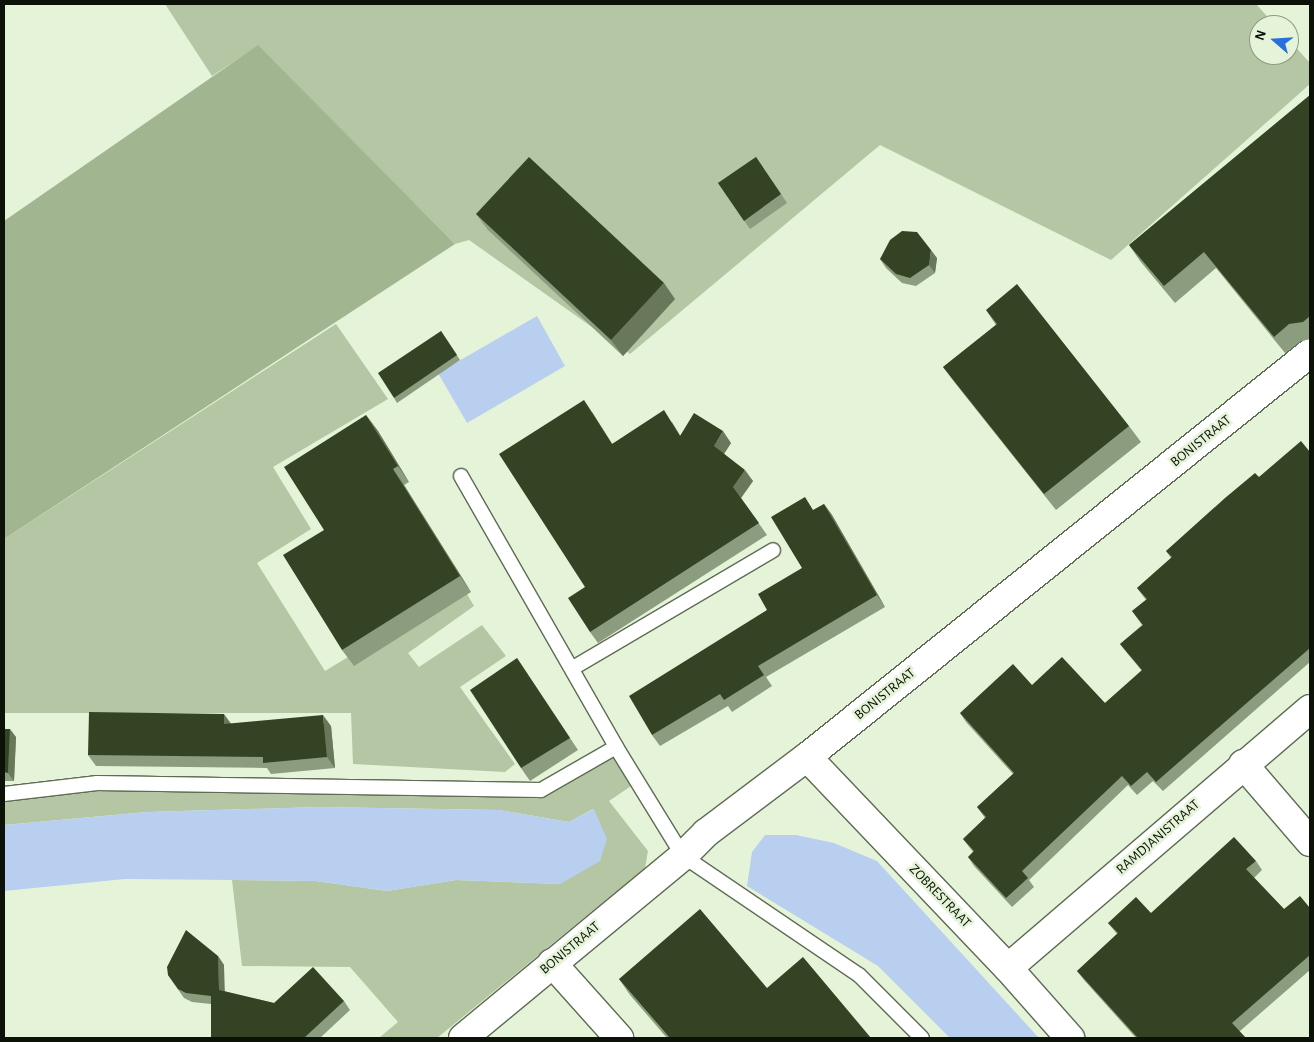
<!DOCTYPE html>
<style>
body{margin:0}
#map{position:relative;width:1314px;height:1042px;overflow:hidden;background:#e5f4d8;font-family:"Alegreya Sans",sans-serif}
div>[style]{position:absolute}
.green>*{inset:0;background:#b4c6a4}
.forest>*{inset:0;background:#a2b591}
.water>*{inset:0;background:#b9cff0}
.roads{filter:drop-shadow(1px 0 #5f6b54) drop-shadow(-1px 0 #5f6b54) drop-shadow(0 1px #5f6b54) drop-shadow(0 -1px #5f6b54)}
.service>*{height:14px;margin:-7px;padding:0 7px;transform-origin:7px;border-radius:7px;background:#fff}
.minor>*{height:28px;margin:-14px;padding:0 14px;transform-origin:14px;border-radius:14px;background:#fff}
.tertiary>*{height:28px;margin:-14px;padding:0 14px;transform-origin:14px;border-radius:14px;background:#fff}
.wall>*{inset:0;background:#8c9c7e}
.shaded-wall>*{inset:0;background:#69785a}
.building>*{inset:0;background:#344324}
span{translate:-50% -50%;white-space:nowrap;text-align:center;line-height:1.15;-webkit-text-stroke:5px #e5f4d8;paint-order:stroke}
.street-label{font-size:14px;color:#0d1209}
.frame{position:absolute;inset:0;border:5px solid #0d1209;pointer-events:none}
.north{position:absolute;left:1249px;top:15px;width:50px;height:50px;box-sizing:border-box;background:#e5f4d8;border:1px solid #8f9a85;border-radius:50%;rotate:289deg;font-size:14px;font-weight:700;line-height:20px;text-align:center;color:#0d1209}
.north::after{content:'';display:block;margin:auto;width:18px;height:22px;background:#2870dc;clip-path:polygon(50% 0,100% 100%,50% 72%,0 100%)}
</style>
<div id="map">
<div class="green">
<div style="clip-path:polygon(165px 4px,1256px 4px,1275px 25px,1259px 25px,1259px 55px,1289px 55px,1289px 40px,1310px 63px,1310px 84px,1111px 260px,880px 145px,630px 354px,469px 240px,455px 244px,258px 46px,212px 76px)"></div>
<div style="clip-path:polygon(336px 324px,388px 399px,273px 467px,311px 529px,257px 563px,325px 671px,463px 587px,474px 606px,408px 653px,419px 667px,482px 625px,506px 656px,460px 687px,515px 764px,505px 772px,353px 764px,351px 713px,4px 713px,4px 539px)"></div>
<div style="clip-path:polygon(608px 746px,634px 784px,609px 801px,648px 851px,645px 868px,437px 1038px,379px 1038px,398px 1022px,350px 967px,242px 966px,232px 880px,316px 881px,387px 891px,456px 880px,560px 884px,593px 809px,569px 822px,499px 810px,320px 807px,147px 812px,4px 825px,4px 795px,147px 782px,537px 788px,600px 747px)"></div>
</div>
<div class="forest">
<div style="clip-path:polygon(258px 45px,455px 244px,4px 539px,4px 221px)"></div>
</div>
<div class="water">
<div style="clip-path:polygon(537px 316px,565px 366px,467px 423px,438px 373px)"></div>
<div style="clip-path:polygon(320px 807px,499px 810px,569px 822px,594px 809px,607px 839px,600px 861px,560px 884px,456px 880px,387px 891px,316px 881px,125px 879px,4px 891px,4px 825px,147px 812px)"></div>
<div style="clip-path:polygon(765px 835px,796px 835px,834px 843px,877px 861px,1039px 1038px,950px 1038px,878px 966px,747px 886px,752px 852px)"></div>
</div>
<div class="roads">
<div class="service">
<div style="left:461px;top:476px;width:312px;rotate:60.2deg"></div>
<div style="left:616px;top:747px;width:128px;rotate:58.4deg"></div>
<div style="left:683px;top:856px;width:212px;rotate:34.1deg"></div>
<div style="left:859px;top:975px;width:89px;rotate:45deg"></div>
<div style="left:573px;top:668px;width:232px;rotate:-30.5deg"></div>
<div style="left:4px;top:794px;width:94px;rotate:-6.7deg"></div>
<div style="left:97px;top:783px;width:444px;rotate:0.9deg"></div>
<div style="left:541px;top:790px;width:86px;rotate:-29.8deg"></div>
</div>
<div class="minor">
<div style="left:807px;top:757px;width:291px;rotate:46.4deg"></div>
<div style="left:1008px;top:968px;width:94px;rotate:48.5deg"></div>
<div style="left:1243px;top:764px;width:103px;rotate:49.3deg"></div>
<div style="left:552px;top:963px;width:101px;rotate:48.2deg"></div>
<div style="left:1008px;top:968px;width:398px;rotate:-40.6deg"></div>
</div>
<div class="tertiary">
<div style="left:463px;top:1038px;width:286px;rotate:-39.6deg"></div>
<div style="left:683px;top:856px;width:33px;rotate:-45deg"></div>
<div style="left:706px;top:833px;width:126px;rotate:-37deg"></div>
<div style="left:807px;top:757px;width:645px;rotate:-38.77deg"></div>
</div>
</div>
<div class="wall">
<div style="clip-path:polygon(1310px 95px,1310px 339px,1301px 341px,1285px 353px,1216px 268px,1175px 303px,1140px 261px,1129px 245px)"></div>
<div style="clip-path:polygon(756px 157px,787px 203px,750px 229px,718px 183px)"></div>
<div style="clip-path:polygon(476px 214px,675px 299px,623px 356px,488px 230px)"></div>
<div style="clip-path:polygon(937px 258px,935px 273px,916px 286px,902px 283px,886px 268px,880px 259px)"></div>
<div style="clip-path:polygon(986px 310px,1129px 426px,1141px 442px,1056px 510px,955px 383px,943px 367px,996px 325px)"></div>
<div style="clip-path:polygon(441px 331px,460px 360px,397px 403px,394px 398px)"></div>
<div style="clip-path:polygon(592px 412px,612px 444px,672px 422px,680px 435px,731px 443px,724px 454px,753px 481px,741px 498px,767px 535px,598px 643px,590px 632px,585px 587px)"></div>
<div style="clip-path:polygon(366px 415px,378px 431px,409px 482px,404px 485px,471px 592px,354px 666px,342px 650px)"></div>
<div style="clip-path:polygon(1310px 452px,1310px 662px,1163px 791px,1153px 781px,1137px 795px,1128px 785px,1029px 880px,1034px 887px,1012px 907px,974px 866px,968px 857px,973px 852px,963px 839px,985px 818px,977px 807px,1013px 774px,966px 722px,960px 713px,1032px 685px,1105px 703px,1142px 671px,1127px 653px,1120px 644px,1142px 625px,1132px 611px,1146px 600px,1137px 588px,1171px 558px,1166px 551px,1259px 477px)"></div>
<div style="clip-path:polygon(824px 504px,832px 515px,885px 607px,766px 677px,772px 686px,732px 712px,728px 706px,660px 746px,652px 735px,767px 610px,802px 568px,814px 510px)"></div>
<div style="clip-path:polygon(517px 658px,578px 750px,530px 781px,521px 768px)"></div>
<div style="clip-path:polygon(231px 724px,331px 726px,335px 768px,271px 774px,267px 768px,96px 766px,88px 755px)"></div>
<div style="clip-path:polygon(4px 729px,16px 737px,14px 781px,4px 781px)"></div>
<div style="clip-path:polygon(1256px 861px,1262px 870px,1254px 878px,1284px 909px,1310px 908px,1310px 970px,1240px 1031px,1136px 1038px,1084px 980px,1077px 971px,1117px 934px,1108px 923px,1151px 913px)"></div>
<div style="clip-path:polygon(218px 956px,224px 965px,224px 991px,274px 1003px,344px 1001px,350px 1010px,320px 1038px,211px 1038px,211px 1004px,192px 1002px,184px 998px,168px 975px)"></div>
<div style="clip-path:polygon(619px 979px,767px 988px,871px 1038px,667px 1038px,630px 995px)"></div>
</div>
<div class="shaded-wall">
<div style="clip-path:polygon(931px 250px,937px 258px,935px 273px,929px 265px)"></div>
<div style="clip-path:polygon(664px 283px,675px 299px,623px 356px,611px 340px)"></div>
<div style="clip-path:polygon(584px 400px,592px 412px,620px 456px,612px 444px)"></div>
<div style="clip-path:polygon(366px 415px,378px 431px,409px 482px,398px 466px)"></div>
<div style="clip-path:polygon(723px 431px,731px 443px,722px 457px,714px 446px)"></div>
<div style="clip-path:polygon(393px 469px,404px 485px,471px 592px,460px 576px)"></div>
<div style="clip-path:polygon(745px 470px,753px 481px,741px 498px,733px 487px)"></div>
<div style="clip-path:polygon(824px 504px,832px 515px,885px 607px,877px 595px)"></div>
<div style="clip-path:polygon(224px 714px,232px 725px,224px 724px)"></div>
<div style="clip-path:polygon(323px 715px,331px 726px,335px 768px,327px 757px)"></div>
<div style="clip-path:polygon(10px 729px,16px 737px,14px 781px,8px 773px)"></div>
<div style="clip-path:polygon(218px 956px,224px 965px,225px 998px,219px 990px)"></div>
</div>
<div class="building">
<div style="clip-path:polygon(1310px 95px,1310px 316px,1303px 322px,1289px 324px,1274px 337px,1204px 252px,1164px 286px,1129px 245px)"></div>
<div style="clip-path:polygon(529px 157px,664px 283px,611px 340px,476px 214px)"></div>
<div style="clip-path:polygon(756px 157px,781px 194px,744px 221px,718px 183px)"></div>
<div style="clip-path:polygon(902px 231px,917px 232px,931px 250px,929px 265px,910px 278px,896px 274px,880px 259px,890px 240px)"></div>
<div style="clip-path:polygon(1017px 284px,1129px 426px,1044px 494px,943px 367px,997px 324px,986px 310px)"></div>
<div style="clip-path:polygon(441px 331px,457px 355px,394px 398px,378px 373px)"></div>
<div style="clip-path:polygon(584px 400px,612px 444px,664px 410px,680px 436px,694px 413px,723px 431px,714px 446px,745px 470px,733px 487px,759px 523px,590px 632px,568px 598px,585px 587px,499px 454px)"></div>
<div style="clip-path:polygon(366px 415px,398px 466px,393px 469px,460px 576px,342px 650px,283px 555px,324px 530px,284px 467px)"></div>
<div style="clip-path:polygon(1301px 441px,1310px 452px,1310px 648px,1156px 782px,1147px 772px,1131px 786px,1122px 776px,1022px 871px,1028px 878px,1006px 898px,968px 857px,974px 851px,963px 839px,986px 817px,977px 807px,1014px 773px,960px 713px,1013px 664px,1032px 685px,1062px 657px,1105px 703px,1142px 670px,1120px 644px,1143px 625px,1132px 611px,1147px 599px,1137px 588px,1172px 557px,1166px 551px,1225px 498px,1255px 473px,1259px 477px)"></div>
<div style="clip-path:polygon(805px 497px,813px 510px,824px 504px,877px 595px,758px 666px,764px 675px,724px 700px,720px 694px,652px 735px,629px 696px,767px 610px,758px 594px,802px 568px,771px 517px)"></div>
<div style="clip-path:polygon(517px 658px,570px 738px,521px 768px,470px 690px)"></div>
<div style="clip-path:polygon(89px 712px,224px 714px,224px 724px,323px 715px,327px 757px,263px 763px,263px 757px,88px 755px)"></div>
<div style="clip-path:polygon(4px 729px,10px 729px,8px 773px,4px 772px)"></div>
<div style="clip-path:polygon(1234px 837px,1256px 861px,1246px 869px,1284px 909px,1300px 896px,1310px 908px,1310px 955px,1232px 1023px,1246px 1038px,1136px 1038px,1137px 1037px,1077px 971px,1118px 933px,1108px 923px,1136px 897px,1151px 913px)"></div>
<div style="clip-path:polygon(700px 909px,767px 988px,803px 957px,871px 1038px,670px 1038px,619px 979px)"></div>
<div style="clip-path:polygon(186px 930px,218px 956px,219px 990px,274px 1003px,313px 967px,344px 1001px,304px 1038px,211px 1038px,211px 996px,186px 993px,178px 989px,168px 975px,167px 967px)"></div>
</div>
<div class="street-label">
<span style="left:1201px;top:441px;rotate:-39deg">BONISTRAAT</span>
<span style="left:885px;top:694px;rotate:-39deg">BONISTRAAT</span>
<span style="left:1158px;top:837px;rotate:-41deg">RAMDJANISTRAAT</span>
<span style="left:940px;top:896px;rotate:46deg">ZOBRESTRAAT</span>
<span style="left:570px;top:948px;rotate:-40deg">BONISTRAAT</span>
</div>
<div class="frame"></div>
<div class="north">N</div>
</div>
